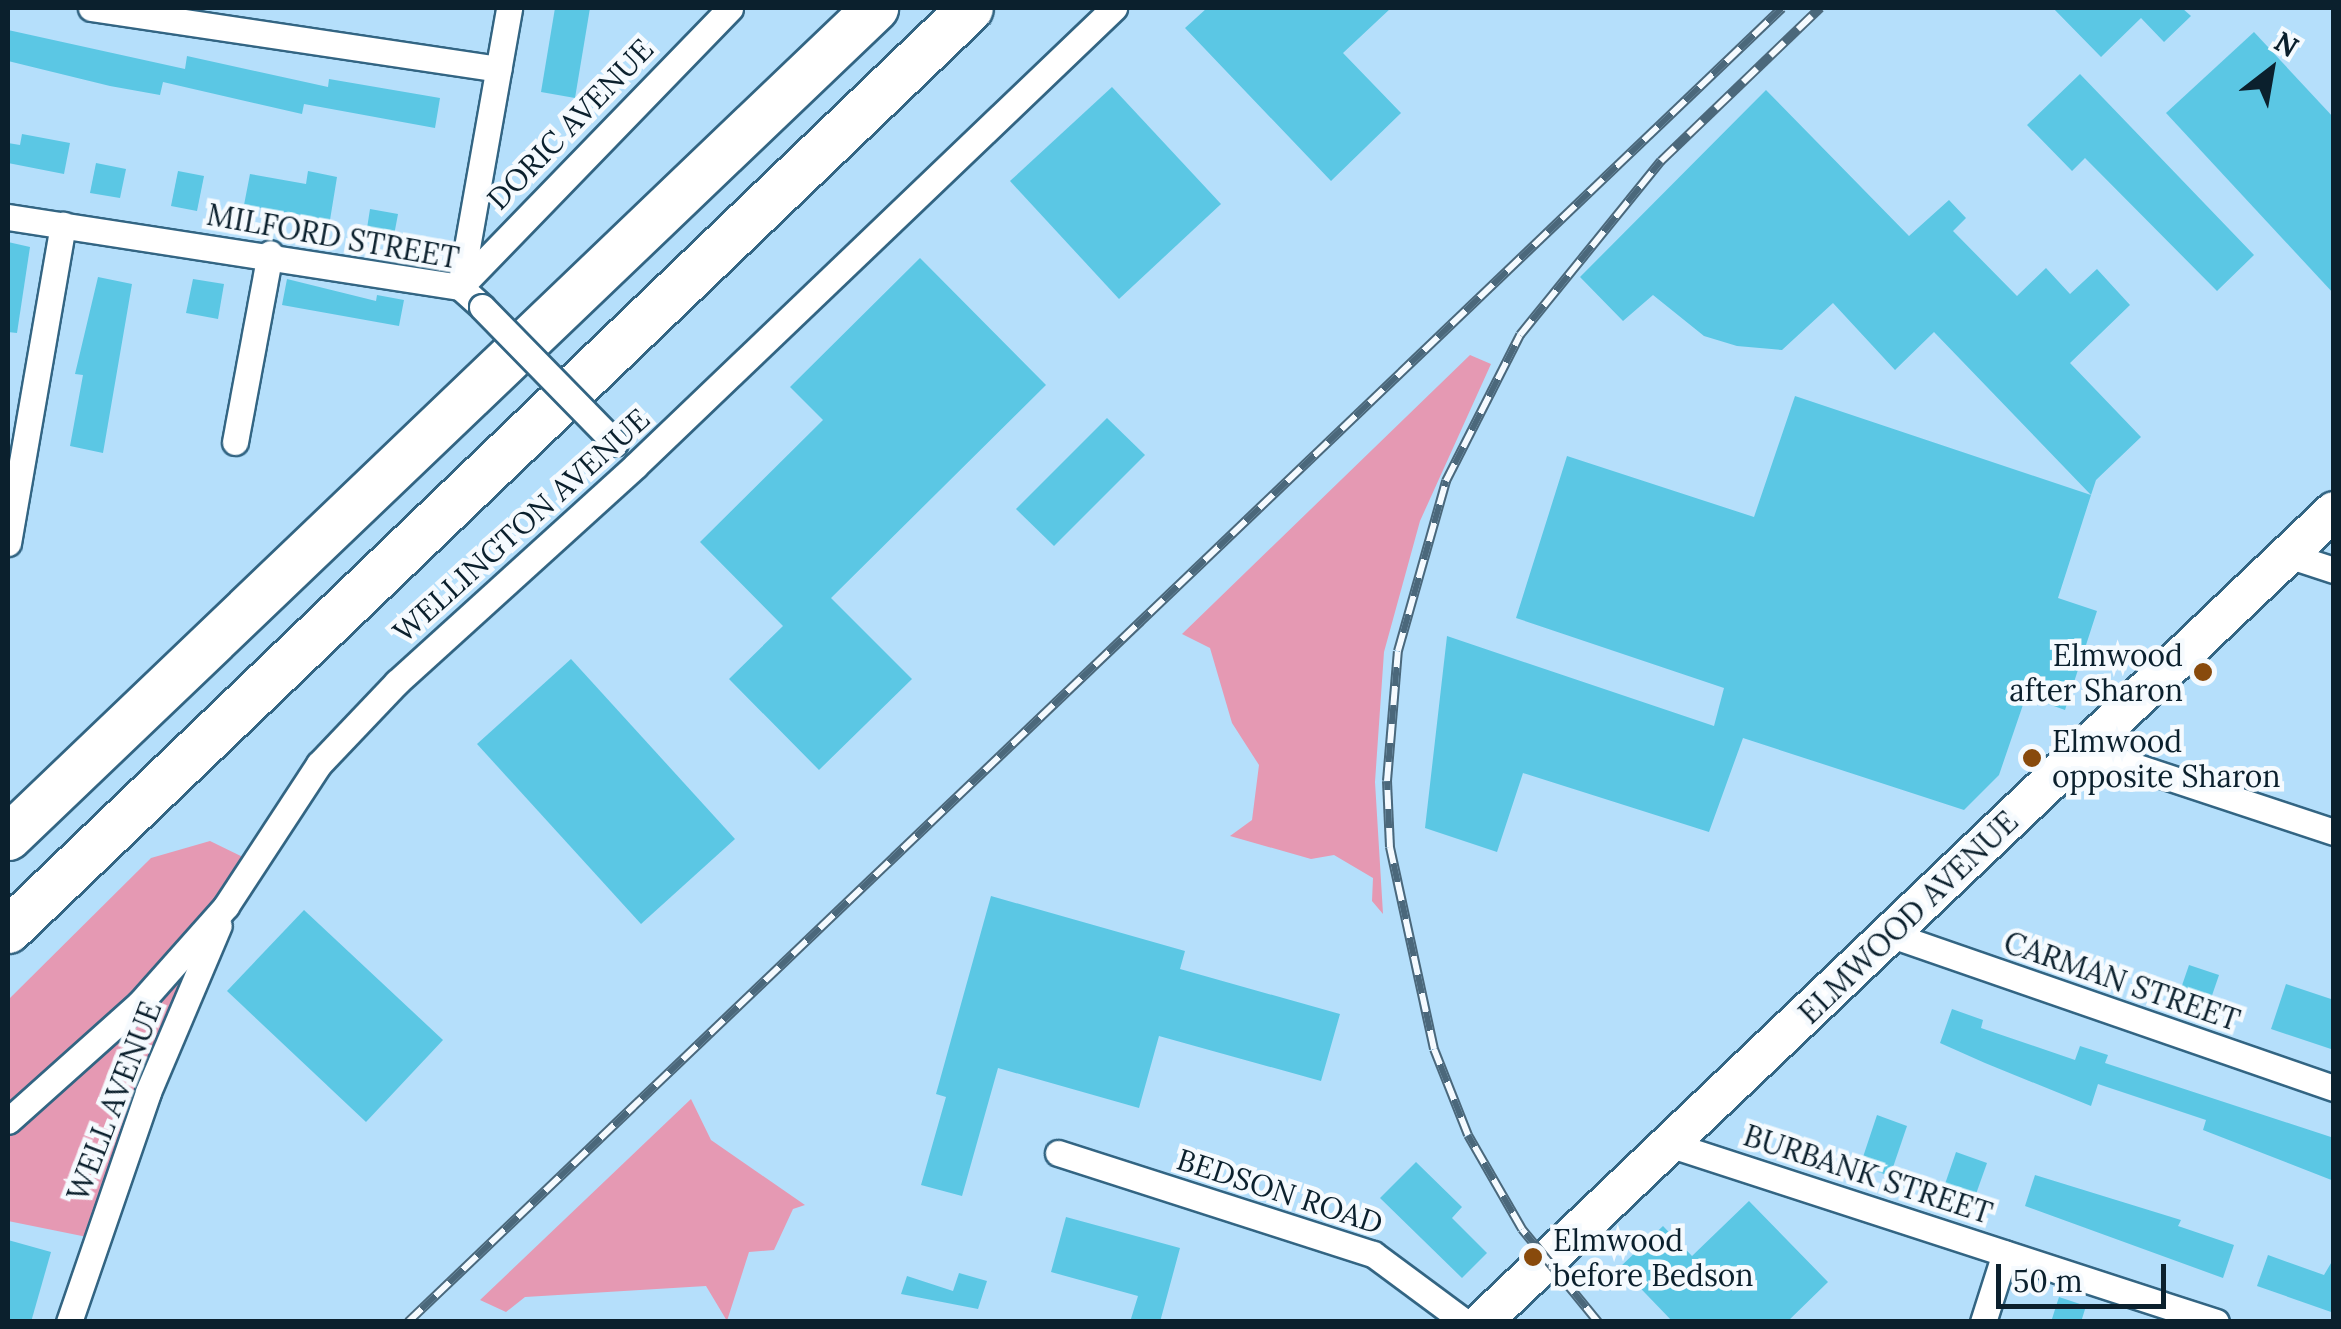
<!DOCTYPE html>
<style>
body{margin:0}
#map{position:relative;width:2341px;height:1329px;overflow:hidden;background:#b5dffb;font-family:Lora,serif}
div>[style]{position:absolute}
.green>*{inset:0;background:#e599b3}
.building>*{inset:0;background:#5bc7e4}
.roads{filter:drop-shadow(2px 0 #336583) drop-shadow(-2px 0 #336583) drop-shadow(0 2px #336583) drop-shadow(0 -2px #336583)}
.minor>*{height:25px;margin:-12.5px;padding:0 12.5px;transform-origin:12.5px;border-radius:12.5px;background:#fff}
.primary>*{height:38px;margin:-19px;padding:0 19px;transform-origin:19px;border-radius:19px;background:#fff}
.motorway>*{height:45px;margin:-22.5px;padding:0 22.5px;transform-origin:22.5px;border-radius:22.5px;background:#fff}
.rail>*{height:10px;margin-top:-5px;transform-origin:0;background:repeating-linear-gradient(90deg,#f5fafe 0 19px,#4b687b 0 38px);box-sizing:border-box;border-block:2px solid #4b687b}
.bridges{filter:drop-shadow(2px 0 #336583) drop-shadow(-2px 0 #336583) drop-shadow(0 2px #336583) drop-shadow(0 -2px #336583)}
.minor-bridge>*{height:25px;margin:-12.5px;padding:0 12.5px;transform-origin:12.5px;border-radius:12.5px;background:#fff}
.dots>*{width:28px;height:28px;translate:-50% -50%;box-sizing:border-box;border:5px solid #f5fafe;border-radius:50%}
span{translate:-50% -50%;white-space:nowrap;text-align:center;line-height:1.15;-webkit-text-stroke:9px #f5fafe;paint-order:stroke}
.street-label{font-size:30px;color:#0b202d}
.poi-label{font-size:30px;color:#0b202d}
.right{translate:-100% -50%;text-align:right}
.left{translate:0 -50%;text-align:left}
.frame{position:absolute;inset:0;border:10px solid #0b202d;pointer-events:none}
.north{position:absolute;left:2221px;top:20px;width:100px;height:100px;-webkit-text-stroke:8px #f5fafe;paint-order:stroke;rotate:31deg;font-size:28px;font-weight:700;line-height:40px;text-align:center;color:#0b202d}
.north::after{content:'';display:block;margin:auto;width:35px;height:45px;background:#0b202d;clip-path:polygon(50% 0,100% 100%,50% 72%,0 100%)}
.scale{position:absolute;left:1996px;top:1264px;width:170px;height:45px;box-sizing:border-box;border:5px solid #0b202d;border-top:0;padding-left:12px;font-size:30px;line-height:35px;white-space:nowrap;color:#0b202d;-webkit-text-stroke:8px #f5fafe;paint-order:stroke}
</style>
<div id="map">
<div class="green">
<div style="clip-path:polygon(1470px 355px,1491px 364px,1420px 521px,1384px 652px,1375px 782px,1383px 914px,1372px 901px,1373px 878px,1334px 855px,1311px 859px,1230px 836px,1252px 820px,1259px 765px,1232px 723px,1210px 648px,1182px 634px)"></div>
<div style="clip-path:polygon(210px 841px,251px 861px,87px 1237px,8px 1221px,8px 1000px,151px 858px)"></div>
<div style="clip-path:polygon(691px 1099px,711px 1140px,805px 1205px,793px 1209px,774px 1250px,749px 1252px,727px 1321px,706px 1286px,525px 1297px,506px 1312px,480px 1300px)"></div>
</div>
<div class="building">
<div style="clip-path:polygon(555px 8px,590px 8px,575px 98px,541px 92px)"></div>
<div style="clip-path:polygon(1207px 8px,1391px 8px,1343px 53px,1401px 113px,1331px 181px,1185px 28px)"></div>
<div style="clip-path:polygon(2053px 8px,2182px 8px,2191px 16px,2164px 42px,2141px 18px,2101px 57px)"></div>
<div style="clip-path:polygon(8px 30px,185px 69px,187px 56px,328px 87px,329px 79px,440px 98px,435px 128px,304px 104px,302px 114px,163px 82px,160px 95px,110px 86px,8px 61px)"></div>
<div style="clip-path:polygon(2254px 32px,2334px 118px,2334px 294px,2166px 113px)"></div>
<div style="clip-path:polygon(2080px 74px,2254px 255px,2217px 291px,2085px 158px,2072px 171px,2027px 125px)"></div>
<div style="clip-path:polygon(1112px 87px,1221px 204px,1119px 299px,1010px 181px)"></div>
<div style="clip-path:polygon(1766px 90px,1909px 236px,1949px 200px,1966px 218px,1953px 231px,2017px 296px,2046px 268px,2070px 294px,2097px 269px,2130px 305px,2070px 363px,2141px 437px,2096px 480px,2091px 495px,1934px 332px,1895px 370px,1833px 303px,1782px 350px,1737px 346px,1704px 336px,1653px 295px,1623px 321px,1580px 277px)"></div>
<div style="clip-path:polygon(22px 134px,70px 143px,64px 174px,8px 163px,8px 143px,20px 145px)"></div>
<div style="clip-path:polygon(96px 163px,126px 169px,120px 198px,90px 193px)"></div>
<div style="clip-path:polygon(178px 171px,204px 176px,197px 211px,171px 206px)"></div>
<div style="clip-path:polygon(308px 171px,337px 177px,330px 220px,244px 205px,250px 174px,306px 184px)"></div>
<div style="clip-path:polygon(370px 209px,398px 214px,392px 246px,365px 241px)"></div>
<div style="clip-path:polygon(8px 242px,30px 247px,17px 333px,8px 332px)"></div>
<div style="clip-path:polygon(920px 258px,1046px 385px,831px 598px,912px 679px,819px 770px,729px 679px,783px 626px,700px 542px,823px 420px,790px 387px)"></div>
<div style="clip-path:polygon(98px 277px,132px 284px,103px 453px,70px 446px,83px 375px,75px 374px)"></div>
<div style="clip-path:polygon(193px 279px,224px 284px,218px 319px,186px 313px)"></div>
<div style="clip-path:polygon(287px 279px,376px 301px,377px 295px,404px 300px,399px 326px,282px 305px)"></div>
<div style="clip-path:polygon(1795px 396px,2091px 495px,2058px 598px,2097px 611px,2065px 710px,2026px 696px,1999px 775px,1964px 810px,1743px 738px,1709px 832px,1523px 773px,1497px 852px,1425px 828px,1447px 636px,1714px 726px,1724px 688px,1516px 618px,1567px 456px,1754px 517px)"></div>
<div style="clip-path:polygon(1107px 418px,1145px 455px,1054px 546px,1016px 509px)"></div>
<div style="clip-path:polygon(571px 659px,735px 839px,641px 924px,477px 744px)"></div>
<div style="clip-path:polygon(991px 896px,1185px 951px,1180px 969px,1340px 1014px,1321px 1081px,1159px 1036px,1139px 1108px,998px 1068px,962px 1196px,921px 1185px,946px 1097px,936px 1094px)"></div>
<div style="clip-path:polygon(304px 910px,443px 1040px,366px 1122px,227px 991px)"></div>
<div style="clip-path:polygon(2189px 965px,2219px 975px,2206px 1013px,2176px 1003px)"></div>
<div style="clip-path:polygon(2286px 984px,2334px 1000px,2334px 1050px,2271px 1029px)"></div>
<div style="clip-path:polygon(1952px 1009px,1983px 1020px,1981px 1028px,2075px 1060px,2080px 1046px,2108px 1055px,2105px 1063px,2334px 1138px,2334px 1181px,2203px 1130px,2206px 1120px,2098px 1084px,2091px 1106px,1985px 1063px,1940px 1043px)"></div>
<div style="clip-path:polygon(1877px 1115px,1907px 1126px,1890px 1176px,1860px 1166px)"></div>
<div style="clip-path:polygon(1956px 1152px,1987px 1163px,1976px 1194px,1945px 1184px)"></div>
<div style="clip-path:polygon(1416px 1162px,1462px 1207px,1452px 1218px,1487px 1253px,1462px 1278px,1380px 1198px)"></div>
<div style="clip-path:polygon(2035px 1175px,2181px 1220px,2178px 1226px,2234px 1245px,2223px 1278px,2025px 1206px)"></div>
<div style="clip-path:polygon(1749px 1201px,1828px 1282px,1787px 1322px,1673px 1322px,1620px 1267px,1663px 1226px,1692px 1256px)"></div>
<div style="clip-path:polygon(1066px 1217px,1180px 1248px,1160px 1322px,1130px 1322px,1138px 1296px,1051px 1272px)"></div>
<div style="clip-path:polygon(8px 1240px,51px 1252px,31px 1322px,8px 1322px)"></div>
<div style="clip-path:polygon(2268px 1255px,2324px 1275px,2334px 1258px,2334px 1313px,2257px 1286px)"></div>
<div style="clip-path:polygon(959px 1273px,987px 1281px,978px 1309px,901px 1294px,907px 1276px,953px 1291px)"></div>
<div style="clip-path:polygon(2059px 1297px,2086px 1306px,2081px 1322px,2051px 1322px)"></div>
</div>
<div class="roads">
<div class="minor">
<div style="left:91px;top:8px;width:412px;rotate:8.5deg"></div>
<div style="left:8px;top:217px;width:457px;rotate:8.8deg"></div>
<div style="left:460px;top:287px;width:30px;rotate:42deg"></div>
<div style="left:460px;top:287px;width:388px;rotate:-45.9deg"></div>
<div style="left:460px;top:287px;width:283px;rotate:-80deg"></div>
<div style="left:235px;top:442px;width:192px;rotate:-79.5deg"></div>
<div style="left:8px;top:543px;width:323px;rotate:-80.2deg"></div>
<div style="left:2288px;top:555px;width:48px;rotate:18.1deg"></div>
<div style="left:2083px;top:749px;width:264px;rotate:18.3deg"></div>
<div style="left:1889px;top:934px;width:471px;rotate:19.1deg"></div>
<div style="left:8px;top:1121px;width:177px;rotate:-41.8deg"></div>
<div style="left:140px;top:1003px;width:130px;rotate:-48.4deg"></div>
<div style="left:226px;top:906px;width:170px;rotate:-56.8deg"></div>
<div style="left:319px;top:764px;width:113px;rotate:-46.4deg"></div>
<div style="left:397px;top:682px;width:321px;rotate:-42.2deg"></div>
<div style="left:635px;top:466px;width:663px;rotate:-43.72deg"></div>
<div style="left:1672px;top:1145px;width:572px;rotate:18.02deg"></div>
<div style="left:1058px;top:1153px;width:331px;rotate:17.8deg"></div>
<div style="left:1373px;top:1254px;width:114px;rotate:36.5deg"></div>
<div style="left:69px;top:1322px;width:243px;rotate:-71deg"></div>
<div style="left:148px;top:1092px;width:181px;rotate:-67deg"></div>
<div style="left:1983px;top:1322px;width:72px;rotate:-72.3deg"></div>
</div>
<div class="primary">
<div style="left:1482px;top:1322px;width:1176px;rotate:-43.59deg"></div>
</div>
<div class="motorway">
<div style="left:8px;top:837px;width:1200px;rotate:-43.72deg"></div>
<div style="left:8px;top:930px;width:1332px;rotate:-43.78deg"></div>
</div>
</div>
<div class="rail">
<div style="left:408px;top:1322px;width:1901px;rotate:-43.72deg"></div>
<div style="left:1598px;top:1322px;width:120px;rotate:-129.3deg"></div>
<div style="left:1522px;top:1229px;width:108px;rotate:-119.9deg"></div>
<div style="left:1468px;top:1135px;width:92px;rotate:-111.6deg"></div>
<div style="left:1434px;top:1049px;width:207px;rotate:-102.3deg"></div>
<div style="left:1390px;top:847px;width:66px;rotate:-92.6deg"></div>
<div style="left:1387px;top:781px;width:130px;rotate:-85.2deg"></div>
<div style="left:1398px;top:651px;width:177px;rotate:-74.2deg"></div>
<div style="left:1446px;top:481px;width:164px;rotate:-63.1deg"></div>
<div style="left:1520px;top:335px;width:224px;rotate:-51deg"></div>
<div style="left:1661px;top:161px;width:221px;rotate:-43.9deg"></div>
</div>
<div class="bridges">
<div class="minor-bridge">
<div style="left:482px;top:307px;width:190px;rotate:45.6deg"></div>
</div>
</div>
<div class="dots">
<div style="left:2203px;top:672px;background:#884a0c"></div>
<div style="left:2032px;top:758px;background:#884a0c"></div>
<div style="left:1533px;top:1257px;background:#884a0c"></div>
</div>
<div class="street-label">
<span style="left:570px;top:124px;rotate:-46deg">DORIC AVENUE</span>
<span style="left:333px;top:236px;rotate:10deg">MILFORD STREET</span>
<span style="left:521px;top:525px;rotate:-42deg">WELLINGTON AVENUE</span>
<span style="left:1908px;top:917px;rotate:-44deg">ELMWOOD AVENUE</span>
<span style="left:2122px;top:981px;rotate:19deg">CARMAN STREET</span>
<span style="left:114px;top:1101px;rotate:-69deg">WELL AVENUE</span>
<span style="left:1868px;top:1174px;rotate:18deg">BURBANK STREET</span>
<span style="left:1280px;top:1191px;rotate:18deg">BEDSON ROAD</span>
</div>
<div class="poi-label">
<span class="right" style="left:2183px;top:672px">Elmwood<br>after Sharon</span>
<span class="left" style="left:2052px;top:758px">Elmwood<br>opposite Sharon</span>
<span class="left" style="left:1553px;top:1257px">Elmwood<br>before Bedson</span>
</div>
<div class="frame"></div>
<div class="north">N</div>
<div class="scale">50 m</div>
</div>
